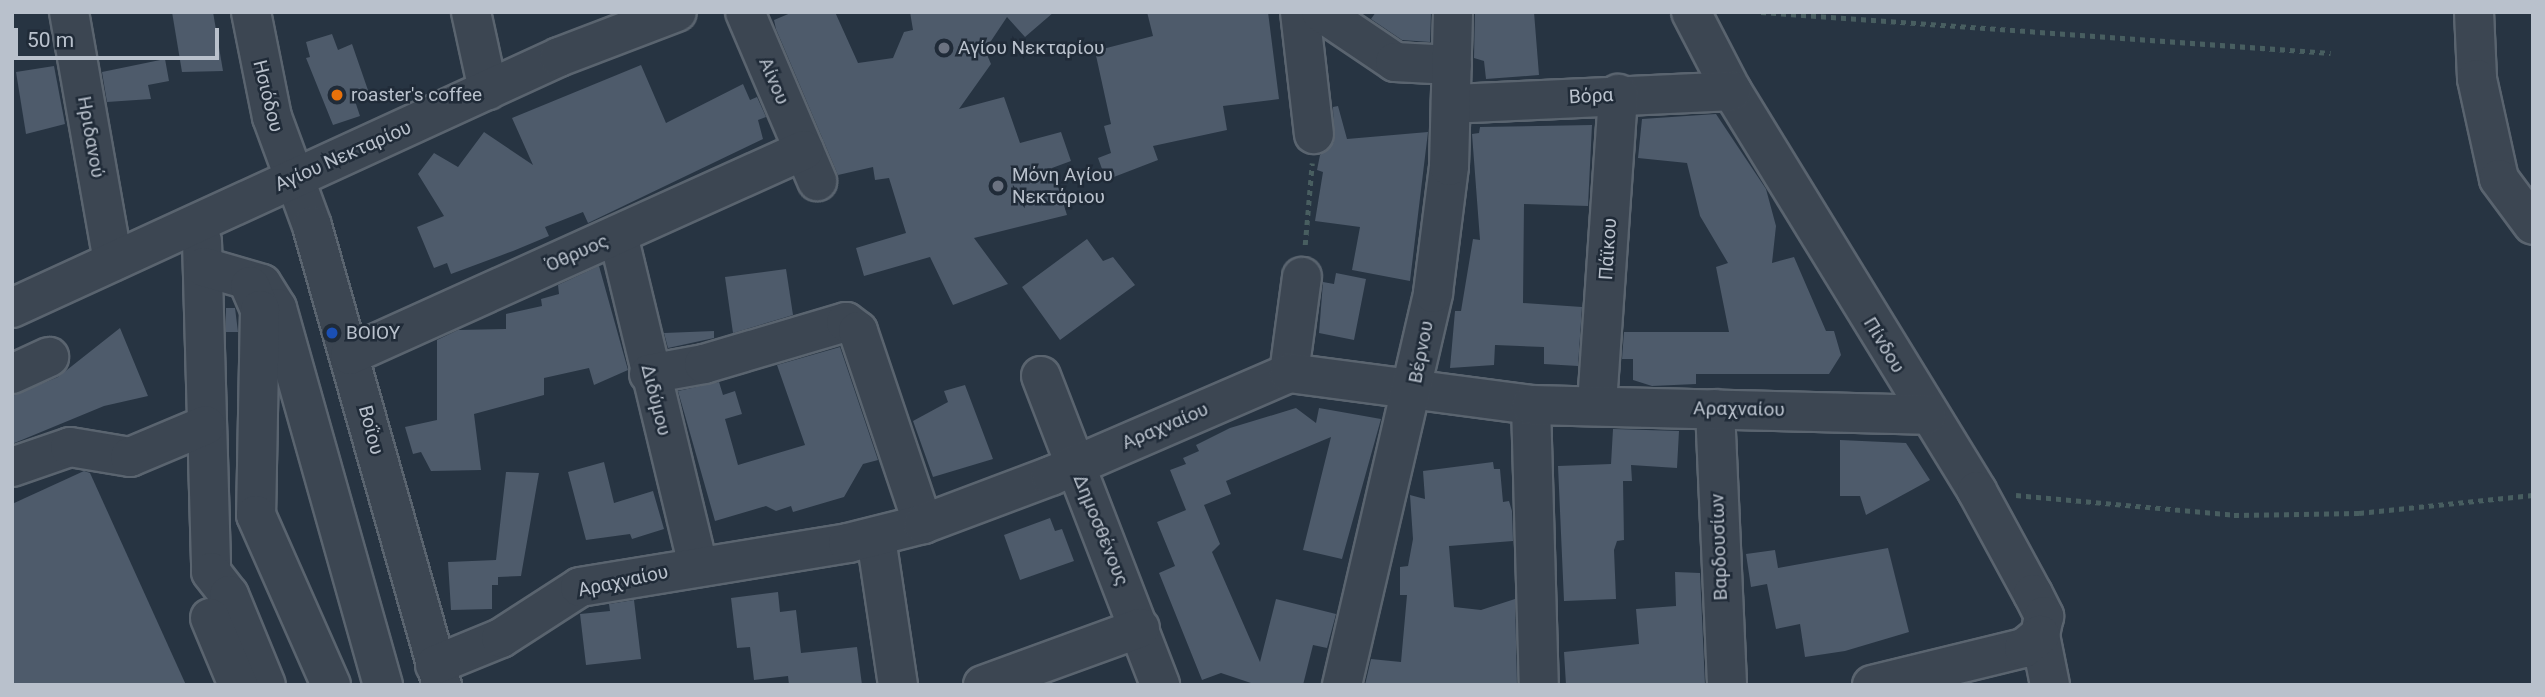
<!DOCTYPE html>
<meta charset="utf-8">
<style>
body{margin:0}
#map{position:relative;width:2545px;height:697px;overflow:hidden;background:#273442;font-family:Roboto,sans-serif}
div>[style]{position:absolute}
.building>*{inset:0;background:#4e5b6b}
.path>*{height:4.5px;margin-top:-2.25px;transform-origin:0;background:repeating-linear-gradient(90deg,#485e60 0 5px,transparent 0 10px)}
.roads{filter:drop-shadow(2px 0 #5a646f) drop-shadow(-2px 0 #5a646f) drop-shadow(0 2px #5a646f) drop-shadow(0 -2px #5a646f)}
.minor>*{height:38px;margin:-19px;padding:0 19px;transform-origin:19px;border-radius:19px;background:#3c4652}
.dots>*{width:19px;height:19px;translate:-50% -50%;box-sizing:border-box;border:4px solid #202b38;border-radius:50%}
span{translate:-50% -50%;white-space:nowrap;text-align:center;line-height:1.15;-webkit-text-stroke:5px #202b38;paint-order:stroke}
.poi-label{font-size:19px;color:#b9c1cc}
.left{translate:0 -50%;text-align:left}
.street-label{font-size:19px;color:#b9c1cc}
.frame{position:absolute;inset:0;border:14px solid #b9c1cc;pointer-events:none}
.scale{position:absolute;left:14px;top:28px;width:205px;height:32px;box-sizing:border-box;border:4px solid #b9c1cc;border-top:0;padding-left:9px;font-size:21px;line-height:24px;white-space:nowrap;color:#b9c1cc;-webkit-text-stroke:5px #202b38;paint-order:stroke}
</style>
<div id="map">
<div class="building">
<div style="clip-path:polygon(172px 12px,213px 12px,223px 71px,182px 72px)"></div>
<div style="clip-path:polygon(793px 12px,835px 12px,858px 63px,893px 58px,904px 32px,913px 30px,910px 12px,1054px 12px,1025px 37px,1007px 17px,985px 50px,991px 64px,959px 109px,1004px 97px,1020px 143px,1061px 132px,1071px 161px,1052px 168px,1067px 215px,974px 238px,1008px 284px,953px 305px,930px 257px,864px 276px,856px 248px,906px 233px,889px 178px,875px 180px,873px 167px,838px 175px,776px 29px,774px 20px)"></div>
<div style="clip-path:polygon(1147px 12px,1268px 12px,1279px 99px,1223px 106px,1227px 130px,1153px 146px,1158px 160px,1106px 180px,1098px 158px,1111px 153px,1104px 126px,1111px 124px,1095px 51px,1153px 36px)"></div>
<div style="clip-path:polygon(1376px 12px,1431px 12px,1430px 42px,1402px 40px,1371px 19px)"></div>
<div style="clip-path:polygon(1475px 12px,1534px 12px,1539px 75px,1486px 79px,1484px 61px,1474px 58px)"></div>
<div style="clip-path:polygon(332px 34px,338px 50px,352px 44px,370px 96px,355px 101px,360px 116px,333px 125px,306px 58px,310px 57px,306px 42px)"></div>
<div style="clip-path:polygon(165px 59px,169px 81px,148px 85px,151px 99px,107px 102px,102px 72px)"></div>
<div style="clip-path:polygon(641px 65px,666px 123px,743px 84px,750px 100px,757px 97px,766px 117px,758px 120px,763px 139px,588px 223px,583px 212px,545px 227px,549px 236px,513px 251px,451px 274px,447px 263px,434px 268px,417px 227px,444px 216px,418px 174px,434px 153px,458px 167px,484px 132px,533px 165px,512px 118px)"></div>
<div style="clip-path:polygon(54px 66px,65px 124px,26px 134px,16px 72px)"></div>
<div style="clip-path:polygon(1338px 106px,1347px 139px,1428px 132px,1410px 281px,1352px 270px,1360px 227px,1315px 221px,1323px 172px,1317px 170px,1320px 155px,1334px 142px,1333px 107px)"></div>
<div style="clip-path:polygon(1716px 114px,1766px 189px,1776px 226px,1772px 263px,1794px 257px,1826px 331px,1834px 331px,1841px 355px,1829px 374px,1696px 374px,1696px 384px,1652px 386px,1633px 380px,1633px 359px,1622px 359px,1624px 332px,1729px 332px,1716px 267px,1728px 263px,1700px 216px,1687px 163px,1638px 158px,1642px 119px)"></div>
<div style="clip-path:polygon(1592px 125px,1588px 206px,1524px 204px,1523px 303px,1582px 307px,1578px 366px,1544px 364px,1544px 347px,1495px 345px,1494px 365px,1450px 368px,1455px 311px,1461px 311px,1473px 239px,1480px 240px,1472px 134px,1479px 133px,1480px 127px)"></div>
<div style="clip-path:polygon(1087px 239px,1103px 261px,1113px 257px,1135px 285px,1060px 340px,1022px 287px)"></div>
<div style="clip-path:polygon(599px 266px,628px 370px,594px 385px,589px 368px,544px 378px,544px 395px,474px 414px,481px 470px,431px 471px,421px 452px,413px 454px,405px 427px,437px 420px,437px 340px,458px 330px,506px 329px,506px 314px,542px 306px,541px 299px,559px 294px,558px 285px)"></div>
<div style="clip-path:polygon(786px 269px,793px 315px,733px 333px,725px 277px)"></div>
<div style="clip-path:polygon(1336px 273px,1366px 279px,1354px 340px,1319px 333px,1323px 282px,1334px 284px)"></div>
<div style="clip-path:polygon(226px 308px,235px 308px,238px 332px,226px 332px)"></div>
<div style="clip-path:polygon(120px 328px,148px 396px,104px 406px,12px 444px,12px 396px,58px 377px)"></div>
<div style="clip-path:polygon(714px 331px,714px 338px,668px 348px,664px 333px)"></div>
<div style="clip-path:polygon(840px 347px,878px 460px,863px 464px,844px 497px,793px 512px,791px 506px,776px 511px,766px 506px,715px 521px,678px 391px,719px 382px,723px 395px,735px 391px,742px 414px,725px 419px,738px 465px,805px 445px,777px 365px)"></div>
<div style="clip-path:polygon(965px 385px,993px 459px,933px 477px,913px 421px,948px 402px,944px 391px)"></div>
<div style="clip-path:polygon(1296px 408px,1316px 423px,1319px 408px,1381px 419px,1342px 559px,1303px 550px,1331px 437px,1226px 481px,1231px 494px,1204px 505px,1220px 544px,1212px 552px,1260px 662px,1276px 599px,1336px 614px,1327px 648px,1313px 645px,1303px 685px,1257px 685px,1221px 673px,1202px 680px,1159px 573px,1175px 566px,1157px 522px,1186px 510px,1170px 470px,1186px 464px,1183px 458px,1199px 451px,1196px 445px,1230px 428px)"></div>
<div style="clip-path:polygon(1613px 429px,1679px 431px,1677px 468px,1631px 465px,1632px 481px,1623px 481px,1624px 540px,1617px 541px,1614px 550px,1616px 599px,1564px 601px,1558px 466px,1611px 464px)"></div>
<div style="clip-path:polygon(1840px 440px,1906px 443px,1930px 480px,1866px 515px,1860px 496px,1840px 496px)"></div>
<div style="clip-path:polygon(604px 462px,614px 503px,653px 491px,664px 529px,632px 539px,630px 534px,586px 540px,568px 472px)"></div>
<div style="clip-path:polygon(1493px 462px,1494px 469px,1500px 469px,1503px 502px,1509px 501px,1512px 511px,1513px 541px,1449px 546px,1454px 607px,1481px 610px,1515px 599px,1517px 685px,1365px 685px,1371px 659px,1401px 662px,1407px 595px,1400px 595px,1400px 567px,1408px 566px,1413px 539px,1410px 495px,1425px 499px,1423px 471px)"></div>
<div style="clip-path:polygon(84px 471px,90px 473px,186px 685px,12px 685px,12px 504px)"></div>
<div style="clip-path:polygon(506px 472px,539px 473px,521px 576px,498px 577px,498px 585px,492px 585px,492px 609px,451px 610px,448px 562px,496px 560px)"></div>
<div style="clip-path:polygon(1050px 518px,1055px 531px,1062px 529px,1074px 561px,1020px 580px,1004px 535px)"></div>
<div style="clip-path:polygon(1888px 548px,1909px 632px,1845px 651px,1805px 657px,1800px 624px,1776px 629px,1767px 584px,1751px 587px,1746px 554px,1775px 550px,1778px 568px)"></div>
<div style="clip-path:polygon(1675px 572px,1700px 573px,1705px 685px,1566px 685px,1564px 652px,1639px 644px,1636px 609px,1676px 606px)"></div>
<div style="clip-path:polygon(778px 592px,780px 612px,796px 610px,801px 653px,857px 647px,862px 685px,789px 685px,788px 676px,754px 680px,750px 647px,737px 648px,731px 598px)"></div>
<div style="clip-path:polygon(634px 600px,641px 659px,586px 665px,580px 614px,610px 611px,609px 604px)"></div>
</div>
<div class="path">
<div style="left:1761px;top:12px;width:571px;rotate:4.11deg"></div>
<div style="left:1305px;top:245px;width:82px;rotate:-85.1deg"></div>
<div style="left:2016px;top:495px;width:219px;rotate:5.2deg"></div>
<div style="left:2234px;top:515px;width:125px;rotate:-0.9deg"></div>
<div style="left:2359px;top:513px;width:175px;rotate:-5.9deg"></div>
</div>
<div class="roads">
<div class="minor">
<div style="left:69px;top:12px;width:253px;rotate:80deg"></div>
<div style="left:251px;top:12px;width:107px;rotate:78.7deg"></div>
<div style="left:272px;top:117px;width:116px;rotate:69.8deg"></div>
<div style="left:312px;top:226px;width:477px;rotate:74.2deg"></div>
<div style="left:471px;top:12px;width:80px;rotate:77.7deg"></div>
<div style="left:745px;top:12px;width:184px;rotate:66.9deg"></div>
<div style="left:1300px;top:12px;width:123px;rotate:83.5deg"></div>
<div style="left:1321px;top:12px;width:89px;rotate:34deg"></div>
<div style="left:1395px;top:62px;width:57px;rotate:3deg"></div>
<div style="left:1691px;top:12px;width:89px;rotate:62.6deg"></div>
<div style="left:1732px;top:91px;width:469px;rotate:58.5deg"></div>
<div style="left:1977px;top:491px;width:117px;rotate:61.5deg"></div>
<div style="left:2033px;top:594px;width:25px;rotate:63deg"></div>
<div style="left:2044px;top:616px;width:19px;rotate:102deg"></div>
<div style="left:2040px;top:635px;width:51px;rotate:78.7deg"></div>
<div style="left:2474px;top:12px;width:67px;rotate:87.4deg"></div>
<div style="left:2477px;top:79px;width:102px;rotate:77.6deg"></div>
<div style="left:2499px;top:179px;width:57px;rotate:53.5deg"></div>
<div style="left:1451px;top:104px;width:281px;rotate:-2.6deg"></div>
<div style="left:618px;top:235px;width:341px;rotate:76.4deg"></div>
<div style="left:202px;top:241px;width:331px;rotate:88.4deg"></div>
<div style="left:211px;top:572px;width:29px;rotate:52deg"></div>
<div style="left:229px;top:595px;width:97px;rotate:67.7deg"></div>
<div style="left:204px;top:267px;width:60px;rotate:16.3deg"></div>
<div style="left:262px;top:284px;width:28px;rotate:58deg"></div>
<div style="left:277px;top:308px;width:392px;rotate:74.3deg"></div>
<div style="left:250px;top:286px;width:26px;rotate:67deg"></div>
<div style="left:260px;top:310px;width:205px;rotate:91.1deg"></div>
<div style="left:256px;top:515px;width:186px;rotate:66.2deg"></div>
<div style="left:12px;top:308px;width:602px;rotate:-24.65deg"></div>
<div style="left:559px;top:57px;width:126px;rotate:-20.9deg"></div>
<div style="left:350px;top:355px;width:498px;rotate:-24.3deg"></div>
<div style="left:1289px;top:373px;width:97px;rotate:-82.3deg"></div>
<div style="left:12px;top:374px;width:41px;rotate:-24.7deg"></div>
<div style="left:649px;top:374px;width:56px;rotate:-10.3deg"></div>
<div style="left:704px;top:364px;width:148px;rotate:-16.5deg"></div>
<div style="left:846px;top:322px;width:15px;rotate:37deg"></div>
<div style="left:858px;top:331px;width:204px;rotate:71.4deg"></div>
<div style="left:1041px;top:376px;width:331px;rotate:68.9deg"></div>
<div style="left:1597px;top:404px;width:311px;rotate:-86.1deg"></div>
<div style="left:1531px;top:405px;width:280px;rotate:88.4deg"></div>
<div style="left:1715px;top:409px;width:276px;rotate:87.5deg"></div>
<div style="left:12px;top:467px;width:61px;rotate:-19deg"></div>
<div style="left:70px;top:447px;width:61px;rotate:9.5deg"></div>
<div style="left:130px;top:457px;width:82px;rotate:-22.8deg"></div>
<div style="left:876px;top:538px;width:149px;rotate:81.5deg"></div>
<div style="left:210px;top:618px;width:73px;rotate:67.3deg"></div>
<div style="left:435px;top:665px;width:71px;rotate:-22.2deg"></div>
<div style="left:501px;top:638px;width:94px;rotate:-32.8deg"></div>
<div style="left:580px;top:587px;width:272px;rotate:-9.3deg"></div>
<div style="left:848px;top:543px;width:77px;rotate:-14.2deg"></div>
<div style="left:923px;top:524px;width:137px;rotate:-20.6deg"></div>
<div style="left:1051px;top:476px;width:259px;rotate:-23.4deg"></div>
<div style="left:1289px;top:373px;width:244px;rotate:7.5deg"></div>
<div style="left:1531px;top:405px;width:396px;rotate:1.4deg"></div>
<div style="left:983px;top:685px;width:167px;rotate:-20deg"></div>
<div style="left:1342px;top:685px;width:402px;rotate:-76.9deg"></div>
<div style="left:1433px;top:293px;width:128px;rotate:-82.8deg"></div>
<div style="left:1449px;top:166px;width:154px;rotate:-88.5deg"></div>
<div style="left:1872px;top:685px;width:156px;rotate:-13.7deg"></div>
<div style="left:2024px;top:648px;width:21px;rotate:-39deg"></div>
</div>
</div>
<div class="dots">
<div style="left:944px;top:48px;background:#6b7280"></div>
<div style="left:337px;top:95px;background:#e8710a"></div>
<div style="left:998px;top:186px;background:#6b7280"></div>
<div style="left:332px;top:333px;background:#1a4fb4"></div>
</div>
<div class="poi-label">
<span class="left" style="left:958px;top:48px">Αγίου Νεκταρίου</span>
<span class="left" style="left:351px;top:95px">roaster's coffee</span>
<span class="left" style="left:1012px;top:186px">Μόνη Αγίου<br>Νεκτάριου</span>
<span class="left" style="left:346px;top:333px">ΒΟΙΟΥ</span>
</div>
<div class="street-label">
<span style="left:774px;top:81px;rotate:67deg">Αίνου</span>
<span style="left:268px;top:96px;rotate:76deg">Ησιόδου</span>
<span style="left:1591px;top:96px;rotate:-3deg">Βόρα</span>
<span style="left:91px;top:137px;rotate:80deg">Ηριδανού</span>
<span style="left:343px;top:156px;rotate:-24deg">Αγίου Νεκταρίου</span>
<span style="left:1608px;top:249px;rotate:-86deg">Πάϊκου</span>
<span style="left:577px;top:253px;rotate:-24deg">Όθρυος</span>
<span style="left:1884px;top:345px;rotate:59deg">Πίνδου</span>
<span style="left:1421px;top:352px;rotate:-79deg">Βέρνου</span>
<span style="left:656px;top:400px;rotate:76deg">Διδύμου</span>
<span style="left:1739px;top:409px;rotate:1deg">Αραχναίου</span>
<span style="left:1165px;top:426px;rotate:-23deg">Αραχναίου</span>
<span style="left:371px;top:430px;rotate:75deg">Βοΐου</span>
<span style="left:1101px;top:530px;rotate:68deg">Δημοσθένους</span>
<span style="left:1719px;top:547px;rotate:-92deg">Βαρδουσίων</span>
<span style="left:623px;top:581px;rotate:-12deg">Αραχναίου</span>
</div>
<div class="frame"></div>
<div class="scale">50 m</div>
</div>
